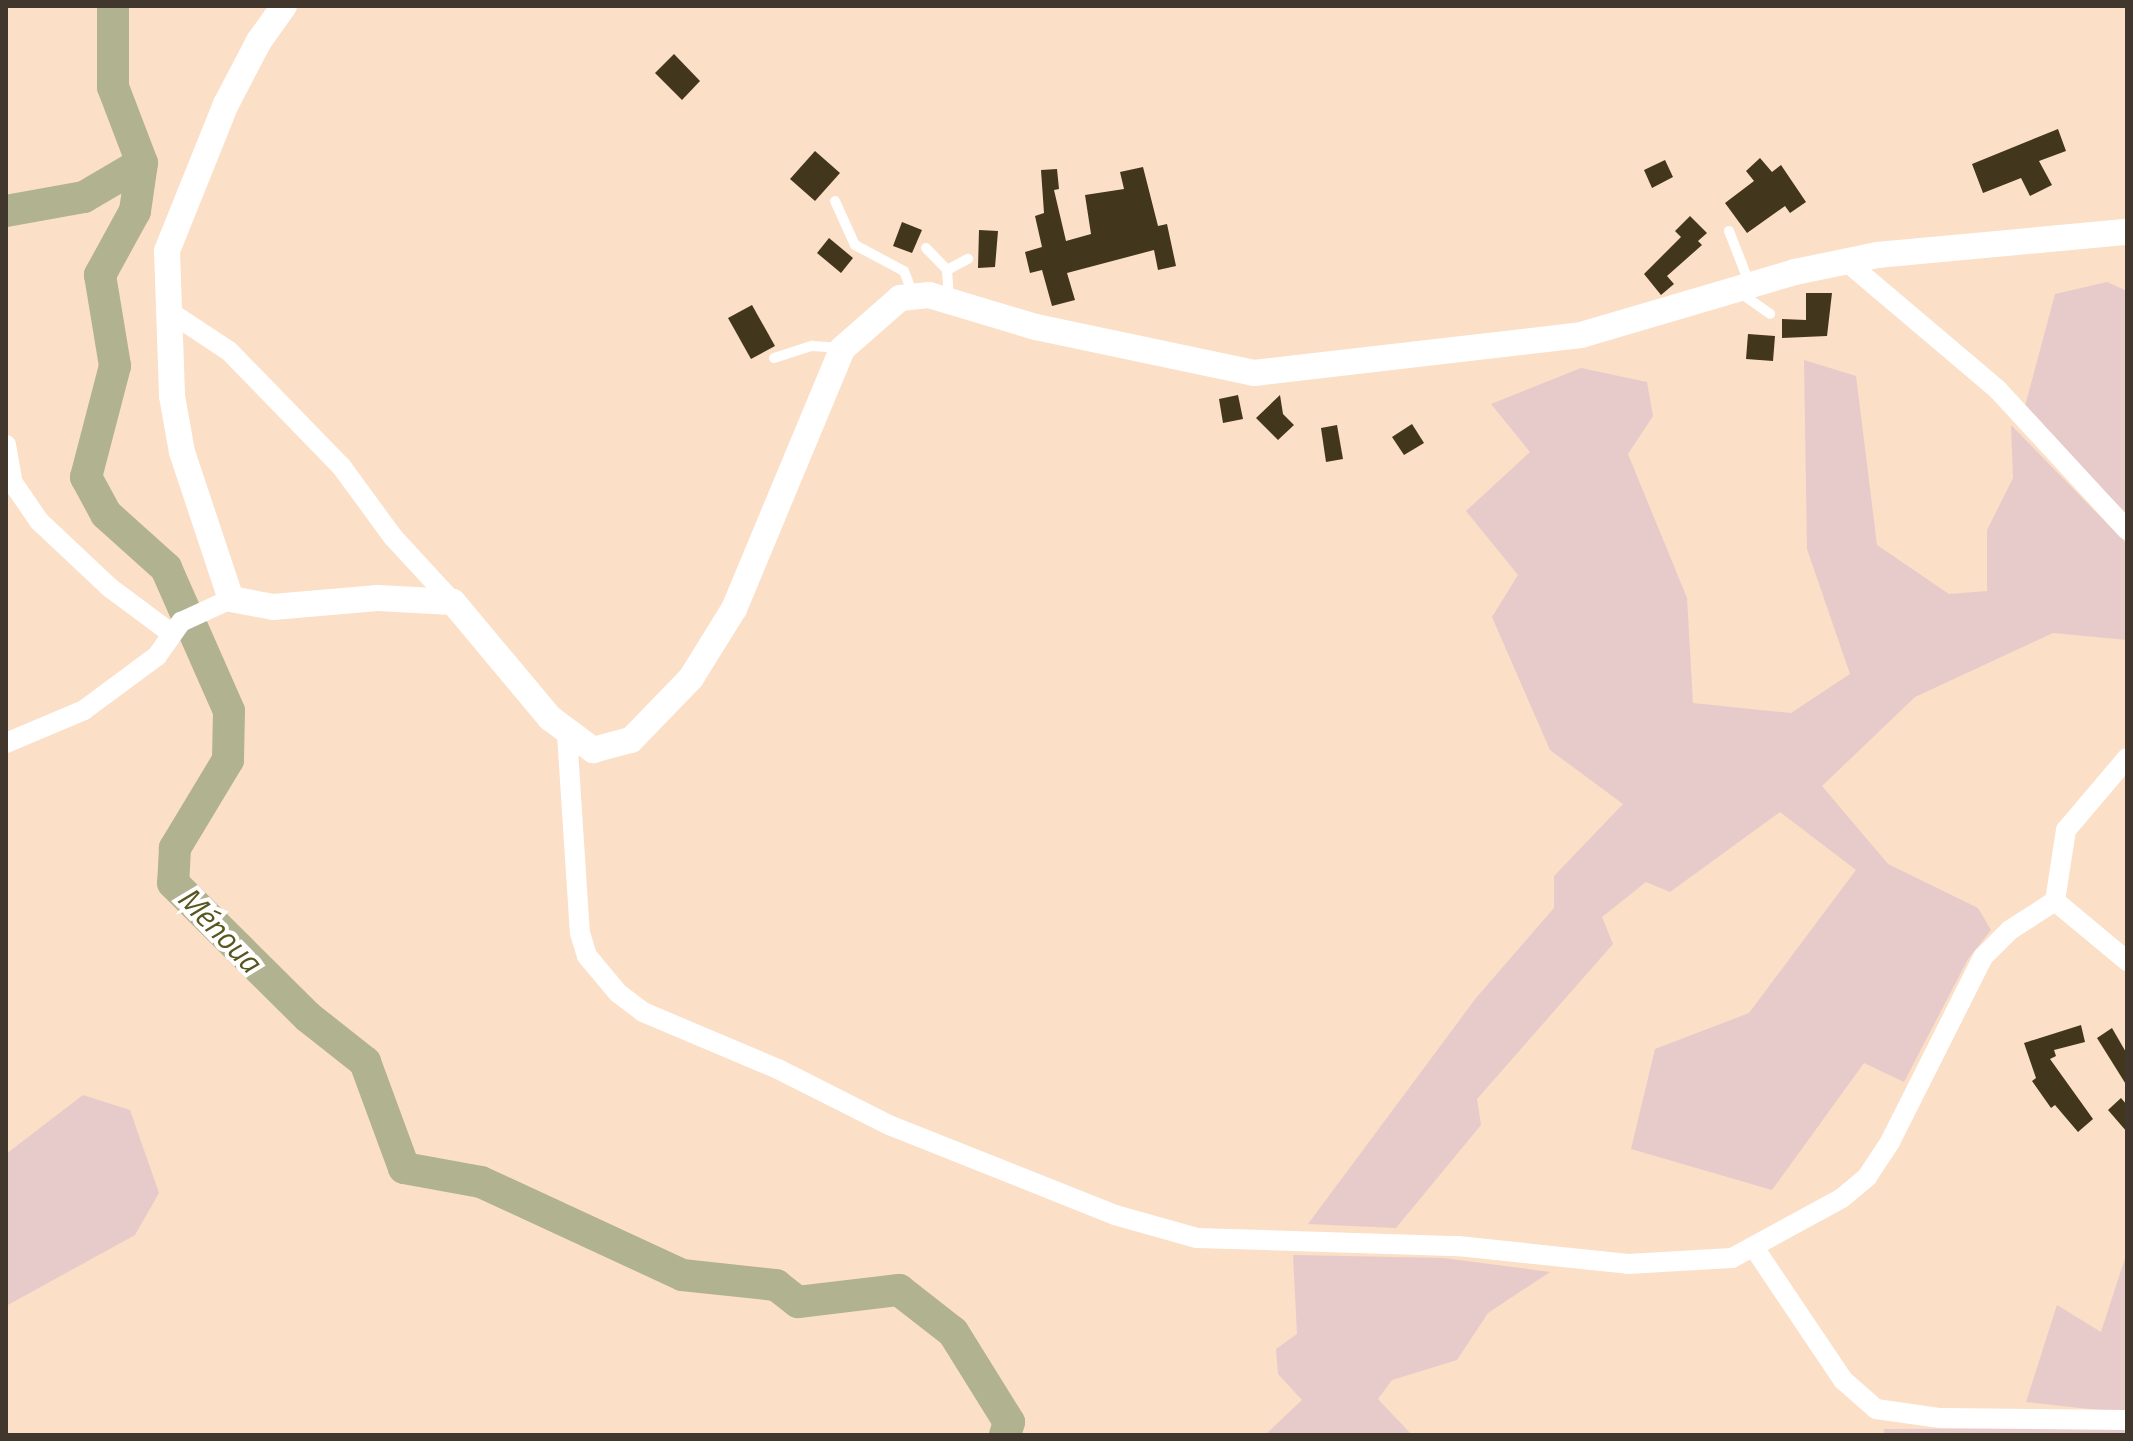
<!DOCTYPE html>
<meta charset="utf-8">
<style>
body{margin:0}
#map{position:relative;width:2133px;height:1441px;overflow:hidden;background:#fbdfc7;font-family:"Titillium Web",sans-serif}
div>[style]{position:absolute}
.green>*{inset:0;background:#e6cbca}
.river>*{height:32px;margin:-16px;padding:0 16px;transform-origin:16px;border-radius:16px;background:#b1b290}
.building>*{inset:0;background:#42361c}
.service>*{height:10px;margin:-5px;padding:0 5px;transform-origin:5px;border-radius:5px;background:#fff}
.minor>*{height:20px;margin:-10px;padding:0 10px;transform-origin:10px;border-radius:10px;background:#fff}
.tertiary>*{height:26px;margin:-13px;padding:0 13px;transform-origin:13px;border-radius:13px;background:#fff}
span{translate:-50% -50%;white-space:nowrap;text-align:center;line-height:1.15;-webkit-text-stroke:8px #fff;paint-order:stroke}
.water-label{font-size:32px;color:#57571f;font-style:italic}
.frame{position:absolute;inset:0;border:8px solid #42372d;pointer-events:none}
</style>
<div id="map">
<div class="green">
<div style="clip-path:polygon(2107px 282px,2127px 291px,2127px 514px,2024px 410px,2055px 294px)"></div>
<div style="clip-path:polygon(1804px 360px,1856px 376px,1877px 545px,1949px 594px,1987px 591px,1987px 530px,2013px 478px,2011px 425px,2127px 544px,2127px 640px,2053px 633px,1915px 697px,1822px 786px,1888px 864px,1978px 908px,1991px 930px,1968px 959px,1904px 1082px,1864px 1063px,1772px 1190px,1631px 1149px,1655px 1049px,1749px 1013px,1856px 870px,1780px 812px,1670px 892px,1646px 882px,1602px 917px,1613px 944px,1477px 1099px,1481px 1125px,1396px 1228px,1308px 1224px,1476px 998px,1554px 908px,1554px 876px,1623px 804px,1550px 750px,1492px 617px,1518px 575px,1466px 511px,1530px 452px,1491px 404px,1581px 368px,1647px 382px,1653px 416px,1628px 454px,1687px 598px,1693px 703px,1791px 713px,1850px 674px,1807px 549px)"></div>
<div style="clip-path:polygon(83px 1095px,130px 1110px,159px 1193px,135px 1235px,6px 1306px,6px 1154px)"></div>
<div style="clip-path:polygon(2127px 1252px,2127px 1413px,2026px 1402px,2057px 1305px,2101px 1332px)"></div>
<div style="clip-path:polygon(1293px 1255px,1443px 1258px,1550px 1272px,1488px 1313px,1457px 1360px,1392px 1380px,1378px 1399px,1412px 1435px,1265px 1435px,1302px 1400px,1278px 1374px,1276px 1349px,1297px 1334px)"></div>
<div style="clip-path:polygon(2127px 1428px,2127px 1435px,1884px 1435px,1884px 1429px)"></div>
</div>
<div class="river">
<div style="left:113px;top:6px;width:81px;rotate:90deg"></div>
<div style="left:113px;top:87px;width:81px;rotate:69.1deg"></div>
<div style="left:142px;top:163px;width:49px;rotate:98.3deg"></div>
<div style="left:135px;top:211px;width:73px;rotate:118.7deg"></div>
<div style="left:100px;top:275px;width:92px;rotate:80.6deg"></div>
<div style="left:115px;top:366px;width:115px;rotate:104.6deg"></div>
<div style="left:86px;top:477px;width:42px;rotate:61.6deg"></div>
<div style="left:106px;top:514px;width:81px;rotate:42deg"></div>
<div style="left:166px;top:568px;width:156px;rotate:66.2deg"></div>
<div style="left:229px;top:711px;width:49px;rotate:91.2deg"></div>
<div style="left:228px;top:760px;width:103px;rotate:121.1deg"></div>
<div style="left:175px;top:848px;width:35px;rotate:93deg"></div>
<div style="left:173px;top:883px;width:190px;rotate:44.8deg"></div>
<div style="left:308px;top:1017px;width:73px;rotate:38.3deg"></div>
<div style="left:365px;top:1062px;width:113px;rotate:69.8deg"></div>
<div style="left:404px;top:1168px;width:78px;rotate:10.3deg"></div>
<div style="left:481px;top:1182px;width:221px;rotate:24.8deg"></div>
<div style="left:682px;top:1275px;width:95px;rotate:6.1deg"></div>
<div style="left:776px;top:1285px;width:28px;rotate:38deg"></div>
<div style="left:798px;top:1302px;width:102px;rotate:-6.8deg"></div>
<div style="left:899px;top:1290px;width:68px;rotate:37.9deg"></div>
<div style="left:953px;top:1332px;width:106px;rotate:58.1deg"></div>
<div style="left:1009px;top:1422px;width:14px;rotate:107deg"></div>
<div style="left:6px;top:211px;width:79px;rotate:-10.2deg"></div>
<div style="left:84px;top:197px;width:67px;rotate:-30.4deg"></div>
</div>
<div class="building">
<div style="clip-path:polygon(674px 54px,700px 81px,682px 100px,655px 73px)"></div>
<div style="clip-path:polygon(2058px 129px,2066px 151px,2039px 161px,2052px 185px,2030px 196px,2021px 178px,1983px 193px,1972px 164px)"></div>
<div style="clip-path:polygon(815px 151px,840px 173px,815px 201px,790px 179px)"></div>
<div style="clip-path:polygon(1760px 158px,1772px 172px,1781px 165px,1806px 202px,1790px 213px,1785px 206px,1747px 233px,1725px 203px,1754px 181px,1746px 171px)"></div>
<div style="clip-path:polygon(1665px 160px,1673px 177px,1652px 188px,1644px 170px)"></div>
<div style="clip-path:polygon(1143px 167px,1158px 226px,1167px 224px,1176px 266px,1158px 270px,1154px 250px,1067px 273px,1075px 300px,1052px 306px,1042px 270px,1030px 273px,1025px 252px,1042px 247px,1035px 216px,1044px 213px,1041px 170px,1057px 169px,1059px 189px,1054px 190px,1066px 241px,1091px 234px,1085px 195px,1124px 189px,1120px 172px)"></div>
<div style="clip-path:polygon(1690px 216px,1707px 233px,1698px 241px,1702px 245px,1667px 276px,1674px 284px,1661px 295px,1644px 274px,1681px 237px,1675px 231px)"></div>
<div style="clip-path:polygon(902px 222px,922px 230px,912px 253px,893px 246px)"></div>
<div style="clip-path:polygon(979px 230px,998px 231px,995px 267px,978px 268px)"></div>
<div style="clip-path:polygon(829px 238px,853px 258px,841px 273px,817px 253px)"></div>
<div style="clip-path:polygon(1806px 293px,1832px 293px,1827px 336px,1782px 338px,1782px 319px,1806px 320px)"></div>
<div style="clip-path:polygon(752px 305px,775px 346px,751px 359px,728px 318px)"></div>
<div style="clip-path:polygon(1748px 334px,1775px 336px,1773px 361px,1746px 359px)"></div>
<div style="clip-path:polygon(1238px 395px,1243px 419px,1223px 423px,1219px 399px)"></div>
<div style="clip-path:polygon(1280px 395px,1283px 414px,1294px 425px,1278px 440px,1256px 418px)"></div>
<div style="clip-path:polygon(1412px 424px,1424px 443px,1404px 455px,1392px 437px)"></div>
<div style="clip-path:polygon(1337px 425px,1343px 459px,1326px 462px,1321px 428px)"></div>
<div style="clip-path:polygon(2081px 1025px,2085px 1042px,2054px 1050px,2056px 1056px,2050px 1059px,2093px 1119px,2078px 1132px,2055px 1105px,2051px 1108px,2032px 1081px,2036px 1078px,2024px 1043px)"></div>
<div style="clip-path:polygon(2112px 1028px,2127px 1054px,2127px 1086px,2097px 1038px)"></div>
<div style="clip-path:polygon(2121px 1098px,2127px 1105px,2127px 1132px,2108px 1110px)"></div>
</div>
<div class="service">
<div style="left:835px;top:201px;width:48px;rotate:65.6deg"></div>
<div style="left:855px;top:245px;width:55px;rotate:28deg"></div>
<div style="left:904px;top:271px;width:26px;rotate:69deg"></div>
<div style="left:1729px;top:231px;width:58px;rotate:68.7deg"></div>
<div style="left:926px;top:248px;width:30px;rotate:46deg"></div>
<div style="left:947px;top:270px;width:24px;rotate:-28deg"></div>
<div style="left:947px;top:270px;width:30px;rotate:86deg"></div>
<div style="left:1739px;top:292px;width:38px;rotate:35deg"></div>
<div style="left:774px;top:358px;width:40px;rotate:-18deg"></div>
<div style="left:812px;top:346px;width:30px;rotate:4deg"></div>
</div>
<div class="minor">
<div style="left:1846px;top:261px;width:199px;rotate:40.3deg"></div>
<div style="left:1998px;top:390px;width:190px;rotate:47.3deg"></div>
<div style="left:167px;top:310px;width:74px;rotate:33.5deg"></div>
<div style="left:229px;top:351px;width:161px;rotate:45.8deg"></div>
<div style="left:341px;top:466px;width:88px;rotate:53.8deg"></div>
<div style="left:393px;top:537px;width:88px;rotate:47.3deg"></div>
<div style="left:6px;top:445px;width:39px;rotate:80deg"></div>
<div style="left:13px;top:483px;width:46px;rotate:55.6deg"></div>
<div style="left:39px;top:521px;width:96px;rotate:43.3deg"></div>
<div style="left:109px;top:587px;width:77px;rotate:36.6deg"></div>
<div style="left:567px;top:734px;width:199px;rotate:86.3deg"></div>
<div style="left:580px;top:933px;width:24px;rotate:73deg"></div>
<div style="left:587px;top:956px;width:48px;rotate:50deg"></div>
<div style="left:618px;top:993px;width:31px;rotate:37deg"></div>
<div style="left:643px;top:1012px;width:147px;rotate:22.9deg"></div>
<div style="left:778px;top:1069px;width:124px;rotate:26.8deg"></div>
<div style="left:889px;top:1125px;width:243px;rotate:21.7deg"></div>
<div style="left:1115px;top:1215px;width:85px;rotate:15.7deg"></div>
<div style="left:1197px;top:1238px;width:261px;rotate:1.8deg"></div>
<div style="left:1458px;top:1246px;width:171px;rotate:6deg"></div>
<div style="left:1628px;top:1264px;width:104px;rotate:-3.3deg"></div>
<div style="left:1732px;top:1258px;width:125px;rotate:-28.6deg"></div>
<div style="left:1842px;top:1198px;width:33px;rotate:-40deg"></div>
<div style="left:1867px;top:1177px;width:42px;rotate:-56.7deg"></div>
<div style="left:1890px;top:1142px;width:207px;rotate:-63.3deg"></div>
<div style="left:1983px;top:957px;width:38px;rotate:-45deg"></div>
<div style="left:2010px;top:930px;width:54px;rotate:-32.8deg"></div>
<div style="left:2055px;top:901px;width:94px;rotate:39.8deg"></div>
<div style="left:6px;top:743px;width:85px;rotate:-22.9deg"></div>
<div style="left:84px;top:710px;width:91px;rotate:-36.5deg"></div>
<div style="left:157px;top:656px;width:42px;rotate:-54.8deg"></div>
<div style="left:181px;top:622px;width:55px;rotate:-24.7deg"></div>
<div style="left:2055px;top:901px;width:72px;rotate:-81.2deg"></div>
<div style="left:2066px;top:830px;width:94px;rotate:-49.7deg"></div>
<div style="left:1755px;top:1249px;width:158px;rotate:56.1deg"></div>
<div style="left:1843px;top:1380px;width:44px;rotate:41.3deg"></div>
<div style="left:1876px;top:1409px;width:65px;rotate:8deg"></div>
<div style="left:1940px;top:1418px;width:187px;rotate:0.6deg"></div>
</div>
<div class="tertiary">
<div style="left:284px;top:6px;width:43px;rotate:125.5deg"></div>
<div style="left:259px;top:41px;width:71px;rotate:117.6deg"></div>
<div style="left:226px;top:104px;width:158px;rotate:111.9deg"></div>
<div style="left:167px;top:251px;width:145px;rotate:88deg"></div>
<div style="left:172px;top:396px;width:57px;rotate:79.9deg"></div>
<div style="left:182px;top:452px;width:155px;rotate:71.6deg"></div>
<div style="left:231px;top:599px;width:43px;rotate:10.8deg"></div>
<div style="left:273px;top:607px;width:105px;rotate:-4.9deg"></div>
<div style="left:378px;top:598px;width:75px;rotate:3.1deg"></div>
<div style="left:453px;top:602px;width:151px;rotate:50.1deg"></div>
<div style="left:550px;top:718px;width:54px;rotate:36.7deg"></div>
<div style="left:593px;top:750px;width:39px;rotate:-15deg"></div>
<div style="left:631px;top:740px;width:86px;rotate:-45.9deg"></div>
<div style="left:691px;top:678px;width:81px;rotate:-58.1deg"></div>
<div style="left:734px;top:609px;width:282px;rotate:-67.4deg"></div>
<div style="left:842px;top:349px;width:77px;rotate:-41.3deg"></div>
<div style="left:900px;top:298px;width:29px;rotate:-6deg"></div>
<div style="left:929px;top:295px;width:112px;rotate:16.7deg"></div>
<div style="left:1036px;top:327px;width:223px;rotate:11.9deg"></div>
<div style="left:1254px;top:373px;width:329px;rotate:-6.6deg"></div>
<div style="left:1581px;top:335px;width:223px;rotate:-16.4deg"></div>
<div style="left:1795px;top:272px;width:84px;rotate:-11.7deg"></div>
<div style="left:1877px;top:255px;width:251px;rotate:-5.3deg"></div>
</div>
<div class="water-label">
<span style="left:220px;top:929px;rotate:46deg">Ménoua</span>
</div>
<div class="frame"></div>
</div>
